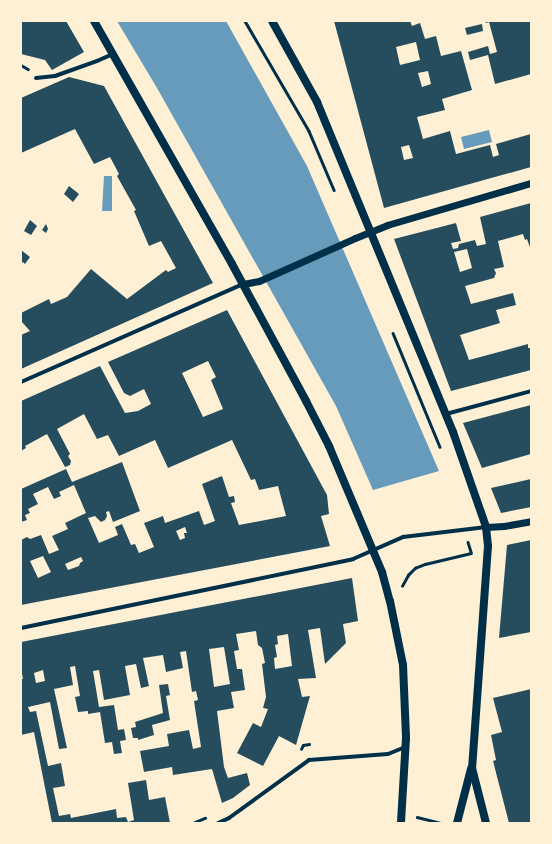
<!DOCTYPE html>
<style>
body{margin:0}
#map{position:relative;width:552px;height:844px;overflow:hidden;background:#fdf0d5;font-family:"Roboto Condensed",sans-serif}
div>[style]{position:absolute}
.water>*{inset:0;background:#669bbc}
.building>*{inset:0;background:#264d5e}
.path>*{height:2.5px;margin:-1.25px;padding:0 1.25px;transform-origin:1.25px;border-radius:1.25px;background:#003049}
.minor>*{height:4px;margin:-2px;padding:0 2px;transform-origin:2px;border-radius:2px;background:#003049}
.tertiary>*{height:7px;margin:-3.5px;padding:0 3.5px;transform-origin:3.5px;border-radius:3.5px;background:#003049}
.secondary>*{height:8px;margin:-4px;padding:0 4px;transform-origin:4px;border-radius:4px;background:#003049}
span{translate:-50% -50%;white-space:nowrap;text-align:center;line-height:1.15;-webkit-text-stroke:3px #fdf0d5;paint-order:stroke}
.frame{position:absolute;inset:0;border:22px solid #fdf0d5;pointer-events:none}
</style>
<div id="map">
<div class="water">
<div style="clip-path:polygon(117px 21px,226px 21px,307px 166px,439px 471px,373px 490px,336px 406px,157px 88px)"></div>
<div style="clip-path:polygon(489px 130px,492px 142px,464px 149px,461px 137px)"></div>
<div style="clip-path:polygon(104px 176px,112px 176px,112px 211px,102px 211px)"></div>
</div>
<div class="building">
<div style="clip-path:polygon(21px 21px,66px 21px,84px 52px,52px 70px,45px 60px,21px 54px)"></div>
<div style="clip-path:polygon(evenodd,334px 21px,410px 21px,412px 26px,420px 23px,425px 39px,436px 36px,441px 56px,461px 51px,472px 90px,442px 99px,445px 110px,417px 117px,423px 139px,450px 131px,456px 154px,490px 145px,493px 157px,499px 155px,496px 144px,531px 134px,531px 167px,384px 208px,334px 21px,416px 42px,420px 60px,400px 65px,396px 47px,416px 42px,334px 21px,428px 71px,431px 84px,422px 87px,418px 73px,428px 71px,334px 21px,409px 145px,413px 158px,404px 160px,401px 147px,409px 145px)"></div>
<div style="clip-path:polygon(485px 21px,531px 21px,531px 74px,495px 84px,488px 55px,470px 60px,468px 52px,488px 46px,490px 54px,497px 52px,489px 22px,486px 23px)"></div>
<div style="clip-path:polygon(482px 24px,483px 31px,467px 35px,465px 28px)"></div>
<div style="clip-path:polygon(69px 77px,104px 86px,213px 283px,21px 369px,21px 335px,30px 331px,21px 321px,21px 313px,49px 299px,51px 304px,67px 297px,91px 269px,127px 299px,166px 270px,168px 272px,176px 268px,161px 241px,149px 246px,134px 211px,136px 210px,117px 176px,119px 174px,110px 157px,94px 164px,75px 129px,21px 153px,21px 98px)"></div>
<div style="clip-path:polygon(69px 186px,79px 194px,73px 202px,64px 194px)"></div>
<div style="clip-path:polygon(evenodd,531px 203px,531px 250px,527px 239px,525px 240px,523px 234px,498px 241px,504px 267px,494px 269px,496px 273px,494px 278px,465px 286px,471px 304px,513px 293px,516px 305px,496px 310px,500px 323px,460px 335px,469px 360px,528px 344px,528px 348px,531px 348px,531px 370px,451px 391px,394px 239px,456px 223px,461px 241px,451px 243px,453px 249px,458px 248px,459px 244px,475px 240px,477px 246px,486px 244px,480px 217px,531px 203px,467px 249px,472px 268px,460px 272px,454px 252px,467px 249px)"></div>
<div style="clip-path:polygon(30px 220px,37px 226px,31px 235px,24px 231px)"></div>
<div style="clip-path:polygon(46px 224px,48px 229px,46px 233px,42px 230px)"></div>
<div style="clip-path:polygon(21px 250px,30px 257px,25px 264px,23px 262px,21px 264px)"></div>
<div style="clip-path:polygon(evenodd,227px 310px,327px 495px,329px 514px,321px 516px,330px 546px,21px 605px,21px 540px,27px 537px,30px 539px,41px 535px,49px 554px,59px 550px,52px 536px,68px 529px,65px 523px,86px 513px,74px 485px,59px 492px,61px 496px,54px 499px,48px 487px,33px 494px,38px 504px,28px 509px,30px 513px,25px 515px,27px 520px,21px 522px,21px 489px,66px 469px,72px 482px,122px 462px,140px 511px,113px 522px,109px 511px,106px 512px,107px 516px,105px 520px,101px 522px,95px 516px,88px 518px,99px 543px,118px 535px,115px 527px,122px 524px,131px 545px,135px 544px,139px 553px,154px 547px,144px 523px,163px 516px,165px 523px,199px 511px,204px 525px,215px 521px,202px 484px,222px 476px,229px 497px,234px 496px,235px 502px,231px 503px,239px 525px,286px 516px,278px 486px,259px 490px,255px 479px,251px 480px,232px 440px,168px 468px,155px 440px,119px 456px,108px 435px,97px 439px,84px 414px,57px 429px,70px 454px,68px 456px,71px 461px,70px 465px,65px 467px,47px 434px,25px 446px,26px 448px,21px 451px,21px 401px,100px 366px,125px 413px,138px 411px,151px 404px,144px 389px,130px 396px,124px 393px,108px 362px,227px 310px,208px 361px,216px 377px,211px 380px,223px 409px,203px 417px,182px 373px,208px 361px,227px 310px,185px 527px,187px 533px,184px 533px,185px 538px,180px 540px,176px 531px,185px 527px,227px 310px,43px 556px,51px 572px,38px 578px,30px 561px,43px 556px,227px 310px,81px 557px,83px 561px,80px 563px,79px 566px,68px 570px,65px 564px,81px 557px)"></div>
<div style="clip-path:polygon(531px 405px,531px 454px,482px 468px,463px 423px)"></div>
<div style="clip-path:polygon(531px 479px,531px 507px,501px 513px,491px 488px)"></div>
<div style="clip-path:polygon(531px 540px,531px 632px,499px 638px,507px 545px)"></div>
<div style="clip-path:polygon(evenodd,352px 578px,358px 621px,343px 624px,346px 643px,325px 664px,320px 628px,308px 630px,316px 678px,298px 679px,302px 697px,310px 696px,296px 745px,279px 736px,263px 766px,237px 753px,253px 723px,261px 727px,268px 709px,263px 708px,266px 697px,262px 664px,265px 663px,262px 648px,258px 645px,256px 631px,236px 634px,239px 650px,234px 651px,237px 669px,242px 669px,245px 690px,231px 692px,234px 708px,217px 711px,224px 767px,228px 778px,247px 773px,250px 785px,233px 798px,222px 803px,212px 769px,173px 775px,172px 767px,144px 772px,140px 751px,169px 746px,167px 734px,189px 730px,193px 749px,201px 747px,194px 701px,198px 700px,196px 691px,192px 692px,186px 651px,180px 652px,183px 668px,166px 672px,163px 655px,143px 658px,149px 686px,141px 688px,136px 664px,125px 666px,130px 695px,104px 700px,99px 670px,93px 671px,99px 707px,114px 705px,118px 730px,124px 729px,126px 740px,120px 741px,122px 753px,114px 754px,112px 742px,105px 743px,100px 712px,88px 714px,88px 711px,78px 712px,75px 697px,80px 696px,75px 666px,70px 667px,73px 685px,54px 689px,67px 748px,59px 749px,50px 702px,28px 707px,30px 712px,36px 711px,48px 766px,61px 763px,65px 786px,53px 788px,59px 816px,70px 814px,71px 818px,116px 809px,117px 818px,126px 817px,128px 822px,134px 820px,128px 783px,146px 780px,149px 800px,165px 797px,170px 823px,52px 823px,34px 732px,21px 735px,21px 679px,23px 679px,21px 668px,21px 642px,352px 578px,288px 634px,292px 666px,275px 669px,274px 658px,277px 657px,275px 645px,278px 644px,277px 636px,288px 634px,352px 578px,224px 647px,230px 684px,214px 687px,209px 649px,224px 647px,352px 578px,43px 670px,45px 681px,36px 683px,34px 673px,43px 670px)"></div>
<div style="clip-path:polygon(168px 684px,170px 695px,166px 696px,170px 720px,152px 725px,154px 735px,138px 740px,138px 738px,133px 738px,131px 728px,136px 727px,135px 722px,163px 713px,159px 685px)"></div>
<div style="clip-path:polygon(531px 689px,531px 823px,509px 823px,493px 761px,496px 760px,491px 735px,502px 732px,493px 698px)"></div>
</div>
<div class="path">
<div style="left:245px;top:21px;width:127px;rotate:59.8deg"></div>
<div style="left:309px;top:131px;width:64px;rotate:67deg"></div>
<div style="left:21px;top:65px;width:8px;rotate:30deg"></div>
<div style="left:393px;top:333px;width:123px;rotate:67.6deg"></div>
<div style="left:468px;top:542px;width:10px;rotate:73deg"></div>
<div style="left:402px;top:586px;width:13px;rotate:-61deg"></div>
<div style="left:408px;top:575px;width:10px;rotate:-45deg"></div>
<div style="left:415px;top:568px;width:11px;rotate:-22deg"></div>
<div style="left:425px;top:564px;width:47px;rotate:-13.4deg"></div>
<div style="left:301px;top:749px;width:4px;rotate:-63deg"></div>
<div style="left:303px;top:745px;width:6px;rotate:-9deg"></div>
<div style="left:417px;top:817px;width:25px;rotate:14deg"></div>
<div style="left:193px;top:823px;width:13px;rotate:-23deg"></div>
</div>
<div class="minor">
<div style="left:36px;top:78px;width:19px;rotate:-6deg"></div>
<div style="left:55px;top:76px;width:45px;rotate:-19.7deg"></div>
<div style="left:97px;top:61px;width:17px;rotate:-24deg"></div>
<div style="left:21px;top:382px;width:243px;rotate:-23.8deg"></div>
<div style="left:446px;top:414px;width:88px;rotate:-15.1deg"></div>
<div style="left:21px;top:628px;width:339px;rotate:-11.7deg"></div>
<div style="left:353px;top:559px;width:55px;rotate:-23.7deg"></div>
<div style="left:403px;top:537px;width:84px;rotate:-6.9deg"></div>
<div style="left:218px;top:823px;width:12px;rotate:-24deg"></div>
<div style="left:229px;top:818px;width:99px;rotate:-35.9deg"></div>
<div style="left:309px;top:760px;width:79px;rotate:-4.3deg"></div>
<div style="left:388px;top:754px;width:18px;rotate:-22deg"></div>
</div>
<div class="tertiary">
<div style="left:243px;top:284px;width:16px;rotate:-11deg"></div>
<div style="left:259px;top:281px;width:105px;rotate:-24.1deg"></div>
<div style="left:355px;top:238px;width:35px;rotate:-22deg"></div>
<div style="left:387px;top:225px;width:150px;rotate:-16.3deg"></div>
<div style="left:486px;top:527px;width:18px;rotate:-3deg"></div>
<div style="left:504px;top:526px;width:27px;rotate:-10deg"></div>
</div>
<div class="secondary">
<div style="left:94px;top:21px;width:279px;rotate:60.4deg"></div>
<div style="left:232px;top:264px;width:156px;rotate:61.6deg"></div>
<div style="left:306px;top:401px;width:51px;rotate:62.9deg"></div>
<div style="left:329px;top:446px;width:137px;rotate:67.2deg"></div>
<div style="left:382px;top:572px;width:30px;rotate:75deg"></div>
<div style="left:390px;top:601px;width:65px;rotate:78.5deg"></div>
<div style="left:403px;top:665px;width:73px;rotate:87.6deg"></div>
<div style="left:406px;top:738px;width:85px;rotate:93.4deg"></div>
<div style="left:272px;top:21px;width:93px;rotate:60.9deg"></div>
<div style="left:317px;top:102px;width:357px;rotate:67.6deg"></div>
<div style="left:453px;top:432px;width:101px;rotate:70.8deg"></div>
<div style="left:486px;top:527px;width:19px;rotate:84deg"></div>
<div style="left:488px;top:546px;width:223px;rotate:94.1deg"></div>
<div style="left:472px;top:768px;width:57px;rotate:75.7deg"></div>
<div style="left:457px;top:823px;width:56px;rotate:-75.5deg"></div>
</div>
<div class="frame"></div>
</div>
